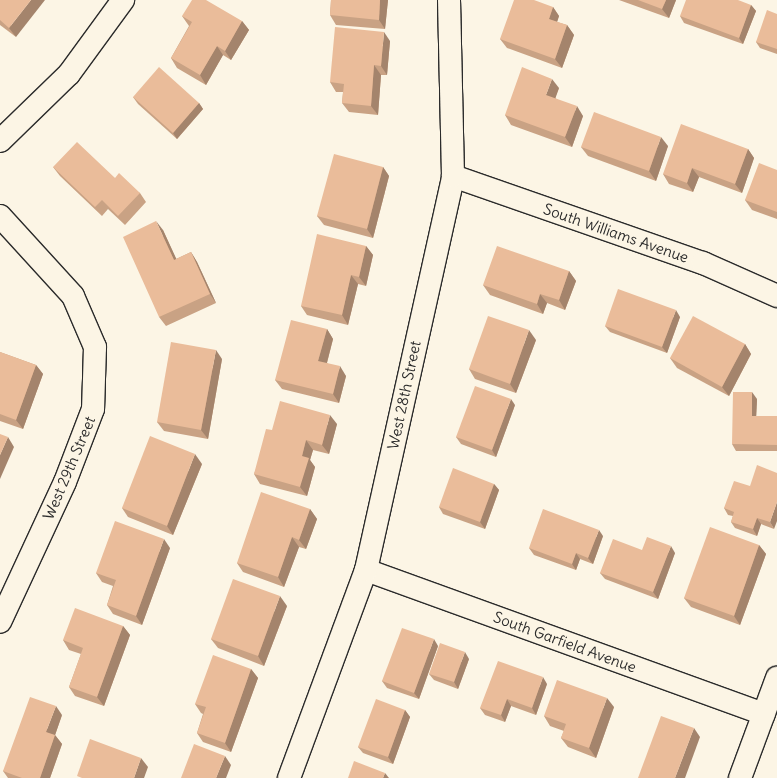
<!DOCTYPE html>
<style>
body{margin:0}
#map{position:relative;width:777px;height:778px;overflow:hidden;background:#fcf5e5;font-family:Delius,sans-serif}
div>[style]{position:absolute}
.roads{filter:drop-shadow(1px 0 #2b2b2b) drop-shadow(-1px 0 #2b2b2b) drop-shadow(0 1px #2b2b2b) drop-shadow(0 -1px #2b2b2b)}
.minor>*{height:22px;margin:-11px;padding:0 11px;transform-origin:11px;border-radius:11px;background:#fcf5e5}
.wall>*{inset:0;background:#c9a284}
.shaded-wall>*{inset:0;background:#a4846c}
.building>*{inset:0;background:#eabc9a}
span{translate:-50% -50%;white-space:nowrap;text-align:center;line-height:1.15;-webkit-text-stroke:4.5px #fcf5e5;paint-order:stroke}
.street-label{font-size:15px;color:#2b2b2b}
</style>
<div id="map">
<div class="roads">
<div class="minor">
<div style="left:0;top:141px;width:96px;rotate:-44.2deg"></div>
<div style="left:69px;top:74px;width:92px;rotate:-53.9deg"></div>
<div style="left:453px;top:176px;width:265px;rotate:19.2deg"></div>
<div style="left:703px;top:263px;width:81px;rotate:24deg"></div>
<div style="left:0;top:216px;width:108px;rotate:47.6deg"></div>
<div style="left:73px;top:296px;width:56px;rotate:66.7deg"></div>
<div style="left:95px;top:347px;width:62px;rotate:91.8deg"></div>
<div style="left:93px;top:409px;width:78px;rotate:111deg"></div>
<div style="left:65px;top:482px;width:154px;rotate:114.9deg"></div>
<div style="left:366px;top:570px;width:423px;rotate:19.9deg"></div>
<div style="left:289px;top:778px;width:222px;rotate:-69.7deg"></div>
<div style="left:366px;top:570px;width:403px;rotate:-77.5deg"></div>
<div style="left:453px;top:176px;width:176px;rotate:-91.3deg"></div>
<div style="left:740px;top:778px;width:107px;rotate:-69.7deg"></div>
</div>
</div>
<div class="wall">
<div style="clip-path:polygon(0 0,16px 37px,0 25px)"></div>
<div style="clip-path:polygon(331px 0,388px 0,385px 29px,336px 25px,330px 15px)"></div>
<div style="clip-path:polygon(619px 0,676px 0,669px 18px)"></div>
<div style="clip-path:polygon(751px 5px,756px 11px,743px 44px,684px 23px,680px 16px)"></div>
<div style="clip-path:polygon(553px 7px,559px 16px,557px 22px,567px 25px,574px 35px,562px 68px,507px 48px,500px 39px)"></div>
<div style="clip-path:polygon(777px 14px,777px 54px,760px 48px,756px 42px)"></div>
<div style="clip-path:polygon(182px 16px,242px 21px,249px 30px,231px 60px,223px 55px,206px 85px,177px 68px,171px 58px,189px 26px)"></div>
<div style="clip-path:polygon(390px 41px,387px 75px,381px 75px,378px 115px,349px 112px,342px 103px,343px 92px,336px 92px,330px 82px)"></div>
<div style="clip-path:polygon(559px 88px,555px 98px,583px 116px,572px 147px,511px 125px,505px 115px)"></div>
<div style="clip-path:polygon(133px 97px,199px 103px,203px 109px,177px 139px,138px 104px)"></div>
<div style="clip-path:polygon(668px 146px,656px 181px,588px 156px,581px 147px)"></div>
<div style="clip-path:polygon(748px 149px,754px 158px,742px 193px,699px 177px,693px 192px,669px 184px,663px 174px)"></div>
<div style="clip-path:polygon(53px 167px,115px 178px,140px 193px,146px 202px,125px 225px,108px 209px,102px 216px,60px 176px)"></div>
<div style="clip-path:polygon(383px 167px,389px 176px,373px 238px,324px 225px,317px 216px)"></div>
<div style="clip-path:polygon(777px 170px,777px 219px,752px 210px,745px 200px)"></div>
<div style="clip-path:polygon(163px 230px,176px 259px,191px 252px,197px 262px,216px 303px,166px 326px,159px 317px)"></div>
<div style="clip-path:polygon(366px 246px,373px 255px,366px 286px,358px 284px,348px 325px,307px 315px,301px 306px)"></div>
<div style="clip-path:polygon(569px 271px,576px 281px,565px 310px,547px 303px,543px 314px,490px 295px,483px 285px)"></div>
<div style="clip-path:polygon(680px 317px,667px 353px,610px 332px,605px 326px)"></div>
<div style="clip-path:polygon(327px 329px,333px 339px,327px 363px,346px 376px,339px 403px,282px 389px,275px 380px)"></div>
<div style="clip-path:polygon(536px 340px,516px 393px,475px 379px,469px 369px)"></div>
<div style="clip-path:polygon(745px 344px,751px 354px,729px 396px,677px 368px,670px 358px)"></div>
<div style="clip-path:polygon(0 352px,36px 365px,43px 374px,23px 429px,0 421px)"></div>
<div style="clip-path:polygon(222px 359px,208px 439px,164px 431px,157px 422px)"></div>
<div style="clip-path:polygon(757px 399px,756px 416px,777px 416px,777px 451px,736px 451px,732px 444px)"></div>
<div style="clip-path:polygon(515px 405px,496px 457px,461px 444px,456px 437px)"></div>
<div style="clip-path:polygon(337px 424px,329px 454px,313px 450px,310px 460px,315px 467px,307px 496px,260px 484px,254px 474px,272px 430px)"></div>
<div style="clip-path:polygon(202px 464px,173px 535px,128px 517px,122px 508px)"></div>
<div style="clip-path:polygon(494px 484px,499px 490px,485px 529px,443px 514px,439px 507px)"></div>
<div style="clip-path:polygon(750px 486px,774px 529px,761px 524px,757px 536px,735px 528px,731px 522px,733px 516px,728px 515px,724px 508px)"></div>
<div style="clip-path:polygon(310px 509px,317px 519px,306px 549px,299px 547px,284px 587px,243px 572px,237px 563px)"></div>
<div style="clip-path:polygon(603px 536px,593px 564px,580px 559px,576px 570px,534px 555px,529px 548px)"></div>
<div style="clip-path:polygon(759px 545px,766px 554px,740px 625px,691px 607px,684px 598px)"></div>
<div style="clip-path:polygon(170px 548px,142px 625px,113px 614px,107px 605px,113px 586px,102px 582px,96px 573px)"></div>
<div style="clip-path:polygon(642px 550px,675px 553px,658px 599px,605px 579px,600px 573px)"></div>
<div style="clip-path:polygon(287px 606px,264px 666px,218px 648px,211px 639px)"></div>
<div style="clip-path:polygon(123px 626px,130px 635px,104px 706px,75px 696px,69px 687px,81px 654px,69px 650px,63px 640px)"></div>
<div style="clip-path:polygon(438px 646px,419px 699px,387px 688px,382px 681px)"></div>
<div style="clip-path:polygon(469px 659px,458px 689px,434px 680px,429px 674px)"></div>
<div style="clip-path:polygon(251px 669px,258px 678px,231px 752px,203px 742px,197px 733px,203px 714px,201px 713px,195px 704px)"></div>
<div style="clip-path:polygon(547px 684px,536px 715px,511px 706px,505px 722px,485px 715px,480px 708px)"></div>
<div style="clip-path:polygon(614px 707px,596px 758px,568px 747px,561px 738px,564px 731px,550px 726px,544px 716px)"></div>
<div style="clip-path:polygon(405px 710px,410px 717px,393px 764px,363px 753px,358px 747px)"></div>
<div style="clip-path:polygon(62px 715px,55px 735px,62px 744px,50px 778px,8px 778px,3px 771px)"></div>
</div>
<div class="shaded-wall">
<div style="clip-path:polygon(31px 0,45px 0,16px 37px,9px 28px)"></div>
<div style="clip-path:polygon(380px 0,388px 0,385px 29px,379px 20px)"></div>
<div style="clip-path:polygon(666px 0,676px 0,669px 18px,662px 9px)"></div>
<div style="clip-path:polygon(751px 5px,756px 11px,743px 44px,739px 38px)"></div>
<div style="clip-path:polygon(553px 7px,559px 16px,555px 28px,549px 19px)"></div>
<div style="clip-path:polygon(242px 21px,249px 30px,231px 60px,225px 51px)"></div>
<div style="clip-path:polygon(567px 25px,574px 35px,562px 68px,555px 59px)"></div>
<div style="clip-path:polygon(384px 32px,390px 41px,387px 75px,381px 66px)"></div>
<div style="clip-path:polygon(217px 46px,223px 55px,206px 85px,200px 75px)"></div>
<div style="clip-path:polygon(374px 65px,381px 75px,378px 115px,371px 106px)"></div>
<div style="clip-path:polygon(552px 79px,559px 88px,553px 105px,546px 95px)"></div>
<div style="clip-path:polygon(199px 103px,203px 109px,177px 139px,173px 133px)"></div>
<div style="clip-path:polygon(577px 106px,583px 116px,572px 147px,565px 137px)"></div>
<div style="clip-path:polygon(661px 137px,668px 146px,656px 181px,649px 171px)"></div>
<div style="clip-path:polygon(748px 149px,754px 158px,742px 193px,735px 184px)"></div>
<div style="clip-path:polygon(383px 167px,389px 176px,373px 238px,367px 229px)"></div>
<div style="clip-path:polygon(692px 168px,699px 177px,693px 192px,687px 183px)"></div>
<div style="clip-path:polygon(156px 221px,163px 230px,181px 269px,174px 260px)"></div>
<div style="clip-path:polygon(366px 246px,373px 255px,366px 286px,359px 277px)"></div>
<div style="clip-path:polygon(191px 252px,197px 262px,216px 303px,210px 294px)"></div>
<div style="clip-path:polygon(569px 271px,576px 281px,565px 310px,559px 300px)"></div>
<div style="clip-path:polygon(351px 275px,358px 284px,348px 325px,342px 315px)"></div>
<div style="clip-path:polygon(540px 294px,547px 303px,543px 314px,537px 304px)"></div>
<div style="clip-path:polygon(676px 310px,680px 317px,667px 353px,662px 347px)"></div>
<div style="clip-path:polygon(327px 329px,333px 339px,325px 370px,318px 361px)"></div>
<div style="clip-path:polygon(529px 330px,536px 340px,516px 393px,510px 384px)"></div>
<div style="clip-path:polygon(745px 344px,751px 354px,729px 396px,722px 387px)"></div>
<div style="clip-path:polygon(216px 350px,222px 359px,208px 439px,201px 430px)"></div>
<div style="clip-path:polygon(36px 365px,43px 374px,23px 429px,16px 420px)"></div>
<div style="clip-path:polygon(340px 366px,346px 376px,339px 403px,333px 394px)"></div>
<div style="clip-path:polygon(752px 392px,757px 399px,756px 422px,752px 416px)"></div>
<div style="clip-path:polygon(511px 399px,515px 405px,496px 457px,492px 450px)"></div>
<div style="clip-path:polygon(330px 415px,337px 424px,329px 454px,322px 445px)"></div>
<div style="clip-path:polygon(8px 437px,14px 447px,0 479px,0 455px)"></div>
<div style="clip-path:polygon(306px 440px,313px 450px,310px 460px,315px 467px,307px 496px,300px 487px,302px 456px)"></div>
<div style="clip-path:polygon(195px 454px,202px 464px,173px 535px,167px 526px)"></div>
<div style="clip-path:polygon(494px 484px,499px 490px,485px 529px,480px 522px)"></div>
<div style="clip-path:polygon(777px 502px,777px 521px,774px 529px,770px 522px)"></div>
<div style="clip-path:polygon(310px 509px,317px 519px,306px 549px,299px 540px)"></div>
<div style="clip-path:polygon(757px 518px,761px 524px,757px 536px,753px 529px)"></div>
<div style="clip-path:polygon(599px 530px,603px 536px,593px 564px,588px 558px)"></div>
<div style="clip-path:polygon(292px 537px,299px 547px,284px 587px,278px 577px)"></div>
<div style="clip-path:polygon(164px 539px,170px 548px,142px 625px,136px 616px)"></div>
<div style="clip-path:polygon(759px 545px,766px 554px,740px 625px,734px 616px)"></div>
<div style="clip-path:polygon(671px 546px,675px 553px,658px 599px,653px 592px)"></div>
<div style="clip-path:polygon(576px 553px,580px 559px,576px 570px,572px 564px)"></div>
<div style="clip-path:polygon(280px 596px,287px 606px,264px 666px,258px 656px)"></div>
<div style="clip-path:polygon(123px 626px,130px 635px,104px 706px,97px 697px)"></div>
<div style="clip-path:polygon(434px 639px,438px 646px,419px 699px,414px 693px)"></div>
<div style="clip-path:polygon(465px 652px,469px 659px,458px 689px,454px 682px)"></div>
<div style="clip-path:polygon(251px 669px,258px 678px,231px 752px,225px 743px)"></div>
<div style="clip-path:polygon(543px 677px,547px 684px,536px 715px,532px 708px)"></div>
<div style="clip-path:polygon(607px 698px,614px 707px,596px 758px,589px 748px)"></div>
<div style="clip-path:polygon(507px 699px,511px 706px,505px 722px,501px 715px)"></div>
<div style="clip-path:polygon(56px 706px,62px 715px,53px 741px,46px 732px)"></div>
<div style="clip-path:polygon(405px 710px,410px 717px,393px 764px,388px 757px)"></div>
<div style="clip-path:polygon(694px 728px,700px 737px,685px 778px,675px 778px)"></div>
<div style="clip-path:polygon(55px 735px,62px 744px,50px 778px,40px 778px)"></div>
<div style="clip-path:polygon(225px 756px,231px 765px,226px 778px,216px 778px)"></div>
<div style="clip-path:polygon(141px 758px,148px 767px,144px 778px,134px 778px)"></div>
<div style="clip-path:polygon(385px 773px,389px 778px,383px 778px)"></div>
</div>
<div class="building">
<div style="clip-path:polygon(0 0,31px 0,9px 28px,0 20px)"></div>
<div style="clip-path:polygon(192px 0,206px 0,242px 21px,225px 51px,217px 46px,200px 75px,171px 58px,192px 22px,182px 16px)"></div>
<div style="clip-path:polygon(331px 0,380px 0,379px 20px,330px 15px)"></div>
<div style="clip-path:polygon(514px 0,534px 0,553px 7px,549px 19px,567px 25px,555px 59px,500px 39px)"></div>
<div style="clip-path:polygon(638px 0,666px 0,662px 9px)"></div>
<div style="clip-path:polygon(686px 0,738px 0,751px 5px,739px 38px,680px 16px)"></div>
<div style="clip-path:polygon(767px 10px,777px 14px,777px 49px,756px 42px)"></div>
<div style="clip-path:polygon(335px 27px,384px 32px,381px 66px,374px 65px,371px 106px,342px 103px,344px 84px,330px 82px)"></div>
<div style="clip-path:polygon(159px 67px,199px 103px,173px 133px,133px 97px)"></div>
<div style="clip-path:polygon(522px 67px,552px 79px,546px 95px,577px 106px,565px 137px,505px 115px)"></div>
<div style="clip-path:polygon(594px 112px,661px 137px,649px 171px,581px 147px)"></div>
<div style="clip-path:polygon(681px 124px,748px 149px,735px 184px,692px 168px,687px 183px,663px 174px)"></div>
<div style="clip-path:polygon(77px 142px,115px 178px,119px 173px,140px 193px,118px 216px,102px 200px,95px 207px,53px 167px)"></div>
<div style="clip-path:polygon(334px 154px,383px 167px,367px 229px,317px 216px)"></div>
<div style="clip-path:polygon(759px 163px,777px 170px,777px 212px,745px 200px)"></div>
<div style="clip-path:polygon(156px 221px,174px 260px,191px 252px,210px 294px,159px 317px,123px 237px)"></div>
<div style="clip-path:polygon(317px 234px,366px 246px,359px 277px,351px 275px,342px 315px,301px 306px)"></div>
<div style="clip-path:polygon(497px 246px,569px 271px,559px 300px,540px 294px,537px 304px,483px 285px)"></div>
<div style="clip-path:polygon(618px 289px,676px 310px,662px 347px,605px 326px)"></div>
<div style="clip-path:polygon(488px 316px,529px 330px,510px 384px,469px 369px)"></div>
<div style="clip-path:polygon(693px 316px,745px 344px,722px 387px,670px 358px)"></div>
<div style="clip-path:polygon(291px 320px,327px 329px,318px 361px,340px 366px,333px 394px,275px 380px)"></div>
<div style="clip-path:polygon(171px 342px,216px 350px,201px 430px,157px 422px)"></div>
<div style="clip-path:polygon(0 352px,36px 365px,16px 420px,0 414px)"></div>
<div style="clip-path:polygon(475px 386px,511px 399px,492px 450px,456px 437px)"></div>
<div style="clip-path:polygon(733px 392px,752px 392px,752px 416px,777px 416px,777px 445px,732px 444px)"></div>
<div style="clip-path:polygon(280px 401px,330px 415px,322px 445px,306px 440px,302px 456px,309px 458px,300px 487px,254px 474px,266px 429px,272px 430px)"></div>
<div style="clip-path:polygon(0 434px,8px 437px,0 455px)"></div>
<div style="clip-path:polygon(150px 436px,195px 454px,167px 526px,122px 508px)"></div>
<div style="clip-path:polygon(757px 465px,777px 473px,777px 502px,770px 522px,757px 518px,753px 529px,731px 522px,734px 512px,724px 508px,734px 481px,750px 486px)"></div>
<div style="clip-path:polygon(453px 468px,494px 484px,480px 522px,439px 507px)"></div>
<div style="clip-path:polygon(261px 492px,310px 509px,299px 540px,292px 537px,278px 577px,237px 563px)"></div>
<div style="clip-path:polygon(543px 509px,599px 530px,588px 558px,576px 553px,572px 564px,529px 548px)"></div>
<div style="clip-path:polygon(115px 521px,164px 539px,136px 616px,107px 605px,116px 580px,96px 573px)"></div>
<div style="clip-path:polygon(710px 527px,759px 545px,734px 616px,684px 598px)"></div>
<div style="clip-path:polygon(647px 537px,671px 546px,653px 592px,600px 573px,613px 539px,642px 550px)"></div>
<div style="clip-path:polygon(233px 579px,280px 596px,258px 656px,211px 639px)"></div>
<div style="clip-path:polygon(75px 608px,123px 626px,97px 697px,69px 687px,83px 648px,63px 640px)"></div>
<div style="clip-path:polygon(402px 628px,434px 639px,414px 693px,382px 681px)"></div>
<div style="clip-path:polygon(440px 643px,465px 652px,454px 682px,429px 674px)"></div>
<div style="clip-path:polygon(213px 655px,251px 669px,225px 743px,197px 733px,206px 707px,195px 704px)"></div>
<div style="clip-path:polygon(498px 661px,543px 677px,532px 708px,507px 699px,501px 715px,480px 708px)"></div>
<div style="clip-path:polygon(557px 680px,607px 698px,589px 748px,561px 738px,566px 724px,544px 716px)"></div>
<div style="clip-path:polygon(30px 697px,56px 706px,46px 732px,55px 735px,40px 778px,22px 778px,3px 771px)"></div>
<div style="clip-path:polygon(376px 699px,405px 710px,388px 757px,358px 747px)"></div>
<div style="clip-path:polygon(661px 716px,694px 728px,675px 778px,638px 778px)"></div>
<div style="clip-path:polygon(90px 739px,141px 758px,134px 778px,82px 778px,77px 776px)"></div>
<div style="clip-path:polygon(194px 744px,225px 756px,216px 778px,181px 778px)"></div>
<div style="clip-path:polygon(354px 761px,385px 773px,383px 778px,348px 778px)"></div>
</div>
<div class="street-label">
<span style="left:616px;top:233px;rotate:19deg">South Williams Avenue</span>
<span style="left:404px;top:395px;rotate:-78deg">West 28th Street</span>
<span style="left:69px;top:468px;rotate:-67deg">West 29th Street</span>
<span style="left:565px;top:642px;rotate:20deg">South Garfield Avenue</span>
</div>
</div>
